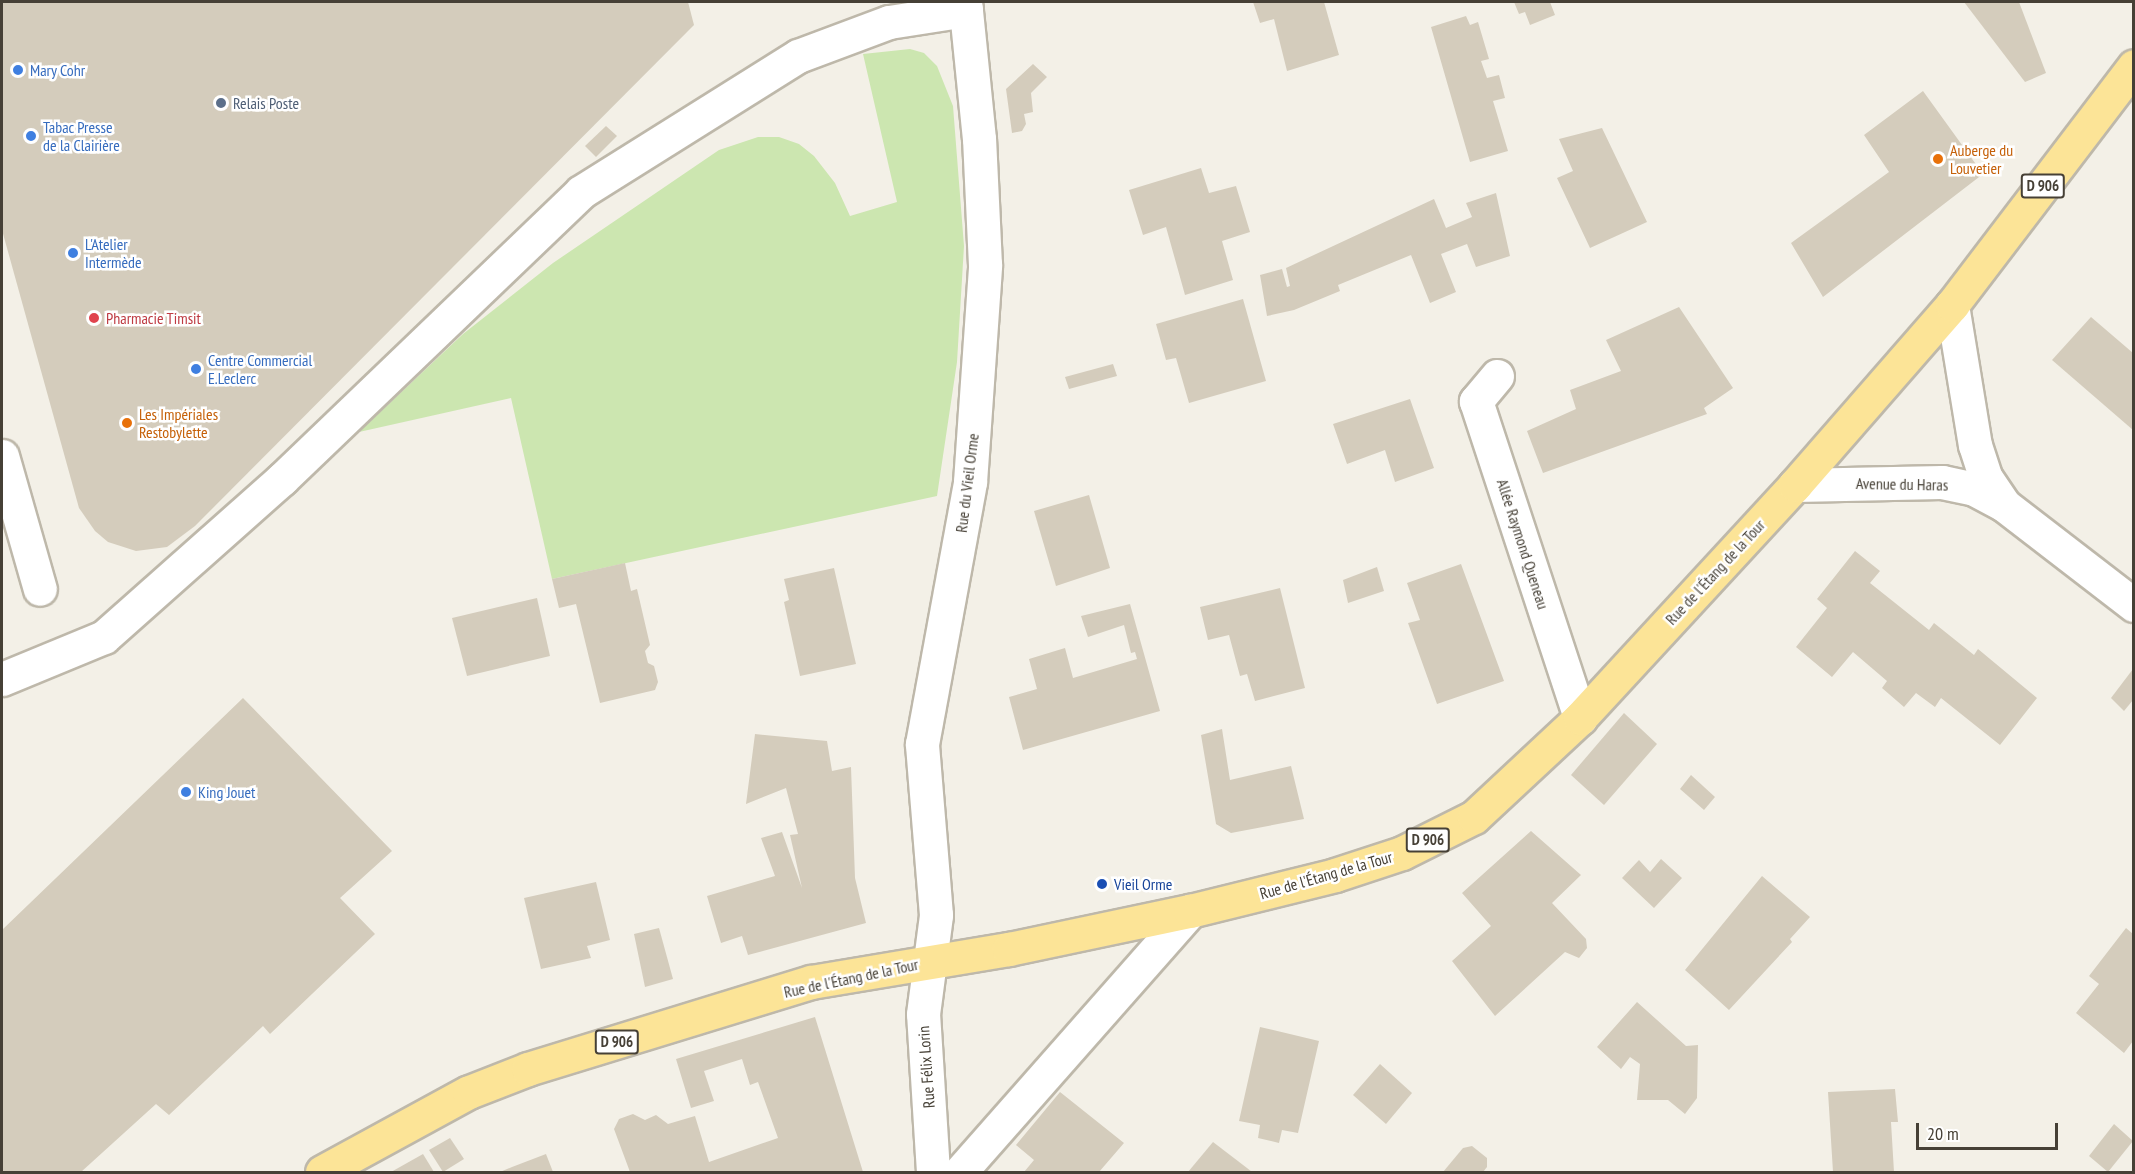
<!DOCTYPE html>
<meta charset="utf-8">
<style>
body{margin:0}
#map{position:relative;width:2135px;height:1174px;overflow:hidden;background:#f3f0e7;font-family:"PT Sans Narrow",sans-serif}
div>[style]{position:absolute}
.green>*{inset:0;background:#cce6b0}
.building>*{inset:0;background:#d4ccbc}
.roads{filter:drop-shadow(2px 0 #beb8aa) drop-shadow(-2px 0 #beb8aa) drop-shadow(0 2px #beb8aa) drop-shadow(0 -2px #beb8aa)}
.minor>*{height:33px;margin:-16.5px;padding:0 16.5px;transform-origin:16.5px;border-radius:16.5px;background:#fff}
.major>*{height:33px;margin:-16.5px;padding:0 16.5px;transform-origin:16.5px;border-radius:16.5px;background:#fce497}
.dots>*{width:16px;height:16px;translate:-50% -50%;box-sizing:border-box;border:3px solid #fff;border-radius:50%}
span{translate:-50% -50%;white-space:nowrap;text-align:center;line-height:1.15;-webkit-text-stroke:5px #fff;paint-order:stroke}
.shield-label span{padding:2px 4px;background:#fff;border:2px solid;border-radius:4px;-webkit-text-stroke-width:0}
.shield-label{font-size:15px;color:#464036;font-weight:700}
.shop-label{font-size:16px;color:#366cbe}
.left{translate:0 -50%;text-align:left}
.service-label{font-size:16px;color:#4e5e75}
.food-label{font-size:16px;color:#c56008}
.health-label{font-size:16px;color:#be3a42}
.street-label{font-size:16px;color:#464036}
.transit-label{font-size:16px;color:#164399}
.frame{position:absolute;inset:0;border:3px solid #464036;pointer-events:none}
.scale{position:absolute;left:1916px;top:1123px;width:142px;height:27px;box-sizing:border-box;border:3px solid #464036;border-top:0;padding-left:8px;font-size:18px;line-height:21px;white-space:nowrap;color:#464036;-webkit-text-stroke:4px #fff;paint-order:stroke}
</style>
<div id="map">
<div class="green">
<div style="clip-path:polygon(910px 49px,924px 53px,937px 66px,953px 106px,964px 246px,957px 362px,937px 496px,552px 579px,511px 398px,359px 432px,463px 334px,553px 263px,719px 150px,758px 137px,779px 137px,799px 144px,814px 156px,835px 183px,850px 216px,897px 202px,863px 54px)"></div>
</div>
<div class="building">
<div style="clip-path:polygon(2px 2px,688px 2px,694px 25px,195px 526px,167px 547px,136px 551px,108px 542px,95px 531px,79px 508px,2px 230px)"></div>
<div style="clip-path:polygon(1253px 2px,1324px 2px,1339px 55px,1287px 71px,1274px 19px,1260px 23px)"></div>
<div style="clip-path:polygon(1514px 2px,1550px 2px,1555px 15px,1530px 25px,1525px 12px,1519px 14px)"></div>
<div style="clip-path:polygon(1964px 2px,2019px 2px,2046px 73px,2025px 82px)"></div>
<div style="clip-path:polygon(1466px 16px,1470px 25px,1478px 22px,1489px 59px,1481px 61px,1487px 78px,1499px 75px,1505px 98px,1493px 101px,1508px 151px,1470px 162px,1431px 27px)"></div>
<div style="clip-path:polygon(1033px 64px,1047px 77px,1031px 93px,1033px 112px,1024px 114px,1026px 124px,1022px 131px,1012px 133px,1006px 89px)"></div>
<div style="clip-path:polygon(1923px 91px,1983px 174px,1823px 297px,1791px 243px,1889px 172px,1864px 135px)"></div>
<div style="clip-path:polygon(606px 126px,617px 136px,596px 157px,585px 146px)"></div>
<div style="clip-path:polygon(1602px 128px,1647px 222px,1590px 248px,1557px 178px,1573px 171px,1559px 139px)"></div>
<div style="clip-path:polygon(1201px 168px,1209px 193px,1236px 186px,1250px 232px,1222px 241px,1233px 280px,1185px 295px,1166px 227px,1143px 235px,1129px 190px)"></div>
<div style="clip-path:polygon(1496px 193px,1510px 256px,1476px 267px,1467px 244px,1441px 254px,1456px 292px,1430px 303px,1411px 255px,1338px 285px,1340px 291px,1294px 310px,1267px 316px,1260px 275px,1282px 269px,1287px 287px,1290px 286px,1286px 268px,1434px 199px,1446px 228px,1472px 217px,1466px 203px)"></div>
<div style="clip-path:polygon(1243px 299px,1266px 381px,1189px 403px,1176px 358px,1166px 360px,1156px 324px)"></div>
<div style="clip-path:polygon(1679px 307px,1733px 388px,1704px 408px,1707px 414px,1543px 473px,1527px 431px,1576px 409px,1570px 390px,1621px 371px,1606px 340px)"></div>
<div style="clip-path:polygon(2091px 317px,2133px 353px,2133px 430px,2052px 360px)"></div>
<div style="clip-path:polygon(1113px 364px,1117px 376px,1069px 389px,1065px 377px)"></div>
<div style="clip-path:polygon(1410px 399px,1434px 468px,1395px 482px,1385px 450px,1347px 464px,1333px 424px)"></div>
<div style="clip-path:polygon(1089px 495px,1110px 568px,1056px 586px,1034px 511px)"></div>
<div style="clip-path:polygon(1855px 551px,1880px 571px,1870px 583px,1929px 630px,1934px 623px,1974px 655px,1978px 649px,2037px 698px,2000px 745px,1941px 698px,1935px 707px,1916px 693px,1904px 707px,1882px 688px,1887px 681px,1853px 652px,1832px 677px,1796px 647px,1827px 608px,1817px 599px)"></div>
<div style="clip-path:polygon(625px 563px,631px 591px,637px 589px,650px 645px,645px 651px,648px 663px,654px 666px,658px 682px,655px 690px,600px 703px,576px 604px,559px 608px,552px 579px)"></div>
<div style="clip-path:polygon(1461px 564px,1504px 681px,1437px 704px,1408px 623px,1420px 620px,1407px 583px)"></div>
<div style="clip-path:polygon(1377px 567px,1384px 591px,1348px 603px,1343px 580px)"></div>
<div style="clip-path:polygon(834px 568px,856px 664px,800px 676px,784px 602px,789px 600px,784px 579px)"></div>
<div style="clip-path:polygon(1280px 588px,1305px 688px,1255px 701px,1247px 674px,1240px 676px,1229px 635px,1208px 640px,1200px 607px)"></div>
<div style="clip-path:polygon(537px 598px,550px 656px,467px 676px,452px 618px)"></div>
<div style="clip-path:polygon(1130px 604px,1160px 711px,1023px 750px,1009px 697px,1037px 689px,1029px 659px,1065px 648px,1073px 678px,1137px 659px,1135px 652px,1131px 653px,1124px 625px,1088px 637px,1081px 616px)"></div>
<div style="clip-path:polygon(2133px 669px,2133px 700px,2124px 711px,2111px 698px)"></div>
<div style="clip-path:polygon(243px 698px,392px 851px,340px 898px,375px 934px,270px 1034px,263px 1026px,169px 1115px,156px 1104px,81px 1172px,2px 1172px,2px 930px)"></div>
<div style="clip-path:polygon(1624px 713px,1657px 744px,1604px 805px,1571px 775px)"></div>
<div style="clip-path:polygon(1222px 729px,1230px 780px,1291px 766px,1304px 819px,1231px 833px,1216px 824px,1201px 735px)"></div>
<div style="clip-path:polygon(755px 734px,827px 741px,832px 771px,851px 767px,855px 878px,866px 923px,748px 955px,742px 936px,721px 943px,707px 896px,775px 876px,761px 838px,782px 832px,802px 888px,790px 835px,798px 834px,786px 788px,746px 804px)"></div>
<div style="clip-path:polygon(1691px 775px,1715px 797px,1704px 810px,1680px 789px)"></div>
<div style="clip-path:polygon(1531px 831px,1581px 875px,1552px 903px,1586px 939px,1587px 948px,1579px 958px,1565px 952px,1495px 1016px,1452px 961px,1491px 926px,1462px 893px)"></div>
<div style="clip-path:polygon(1661px 859px,1682px 878px,1654px 908px,1622px 878px,1639px 860px,1650px 872px)"></div>
<div style="clip-path:polygon(1762px 876px,1810px 917px,1790px 939px,1792px 942px,1729px 1010px,1685px 970px)"></div>
<div style="clip-path:polygon(596px 882px,610px 940px,587px 946px,591px 958px,541px 969px,524px 898px)"></div>
<div style="clip-path:polygon(659px 928px,673px 979px,645px 987px,634px 934px)"></div>
<div style="clip-path:polygon(2126px 928px,2133px 934px,2133px 1041px,2124px 1053px,2076px 1013px,2099px 984px,2089px 976px)"></div>
<div style="clip-path:polygon(1637px 1002px,1686px 1046px,1698px 1045px,1697px 1098px,1685px 1114px,1668px 1100px,1637px 1100px,1640px 1064px,1630px 1057px,1621px 1069px,1597px 1047px)"></div>
<div style="clip-path:polygon(815px 1017px,863px 1172px,630px 1172px,614px 1129px,619px 1119px,633px 1114px,645px 1120px,656px 1115px,668px 1124px,695px 1116px,709px 1162px,778px 1138px,758px 1082px,750px 1085px,742px 1059px,704px 1071px,714px 1101px,691px 1108px,676px 1059px)"></div>
<div style="clip-path:polygon(1260px 1027px,1319px 1041px,1298px 1133px,1282px 1130px,1279px 1143px,1258px 1138px,1260px 1125px,1239px 1121px)"></div>
<div style="clip-path:polygon(1380px 1064px,1412px 1093px,1386px 1124px,1353px 1095px)"></div>
<div style="clip-path:polygon(1895px 1089px,1898px 1122px,1891px 1122px,1894px 1172px,1833px 1172px,1828px 1092px)"></div>
<div style="clip-path:polygon(1060px 1092px,1124px 1143px,1099px 1172px,1024px 1172px,1034px 1160px,1016px 1145px)"></div>
<div style="clip-path:polygon(2114px 1124px,2133px 1141px,2108px 1172px,2089px 1156px)"></div>
<div style="clip-path:polygon(450px 1138px,464px 1159px,443px 1172px,429px 1150px)"></div>
<div style="clip-path:polygon(1213px 1142px,1247px 1168px,1252px 1172px,1188px 1172px)"></div>
<div style="clip-path:polygon(1472px 1146px,1487px 1158px,1487px 1167px,1483px 1172px,1443px 1172px,1463px 1148px)"></div>
<div style="clip-path:polygon(423px 1154px,434px 1172px,391px 1172px)"></div>
<div style="clip-path:polygon(546px 1154px,553px 1172px,500px 1172px,512px 1167px)"></div>
</div>
<div class="roads">
<div class="minor">
<div style="left:1952px;top:305px;width:142px;rotate:80.7deg"></div>
<div style="left:1975px;top:445px;width:35px;rotate:72deg"></div>
<div style="left:1986px;top:478px;width:32px;rotate:56deg"></div>
<div style="left:1497px;top:376px;width:33px;rotate:130deg"></div>
<div style="left:1476px;top:401px;width:334px;rotate:71.8deg"></div>
<div style="left:2px;top:456px;width:138px;rotate:74.1deg"></div>
<div style="left:1795px;top:485px;width:147px;rotate:-1.2deg"></div>
<div style="left:1942px;top:482px;width:33px;rotate:12deg"></div>
<div style="left:1974px;top:489px;width:34px;rotate:28deg"></div>
<div style="left:2004px;top:505px;width:164px;rotate:37.6deg"></div>
<div style="left:2px;top:679px;width:110px;rotate:-22.4deg"></div>
<div style="left:104px;top:637px;width:238px;rotate:-41.6deg"></div>
<div style="left:282px;top:479px;width:414px;rotate:-43.8deg"></div>
<div style="left:581px;top:192px;width:256px;rotate:-32.1deg"></div>
<div style="left:798px;top:56px;width:97px;rotate:-20.5deg"></div>
<div style="left:889px;top:22px;width:78px;rotate:-8.9deg"></div>
<div style="left:933px;top:1172px;width:158px;rotate:-93.6deg"></div>
<div style="left:923px;top:1014px;width:100px;rotate:-82.5deg"></div>
<div style="left:936px;top:915px;width:172px;rotate:-94.7deg"></div>
<div style="left:922px;top:744px;width:266px;rotate:-79.6deg"></div>
<div style="left:970px;top:482px;width:218px;rotate:-86deg"></div>
<div style="left:985px;top:265px;width:126px;rotate:-92.7deg"></div>
<div style="left:979px;top:139px;width:138px;rotate:-95.8deg"></div>
<div style="left:960px;top:1172px;width:348px;rotate:-48.6deg"></div>
</div>
<div class="major">
<div style="left:322px;top:1172px;width:167px;rotate:-28.6deg"></div>
<div style="left:469px;top:1092px;width:63px;rotate:-21.3deg"></div>
<div style="left:528px;top:1069px;width:296px;rotate:-17.1deg"></div>
<div style="left:811px;top:982px;width:201px;rotate:-9.5deg"></div>
<div style="left:1009px;top:949px;width:185px;rotate:-11.9deg"></div>
<div style="left:1190px;top:911px;width:149px;rotate:-13.9deg"></div>
<div style="left:1335px;top:875px;width:71px;rotate:-18.2deg"></div>
<div style="left:1402px;top:853px;width:80px;rotate:-26.6deg"></div>
<div style="left:1474px;top:817px;width:145px;rotate:-43deg"></div>
<div style="left:1580px;top:718px;width:317px;rotate:-47.3deg"></div>
<div style="left:1795px;top:485px;width:239px;rotate:-48.9deg"></div>
<div style="left:1952px;top:305px;width:300px;rotate:-52.7deg"></div>
</div>
</div>
<div class="dots">
<div style="left:18px;top:70px;background:#3f7fe0"></div>
<div style="left:221px;top:103px;background:#5c6f8a"></div>
<div style="left:31px;top:136px;background:#3f7fe0"></div>
<div style="left:1938px;top:159px;background:#e8710a"></div>
<div style="left:73px;top:253px;background:#3f7fe0"></div>
<div style="left:94px;top:318px;background:#e0444e"></div>
<div style="left:196px;top:369px;background:#3f7fe0"></div>
<div style="left:127px;top:423px;background:#e8710a"></div>
<div style="left:186px;top:792px;background:#3f7fe0"></div>
<div style="left:1102px;top:884px;background:#1a4fb4"></div>
</div>
<div class="shield-label">
<span style="left:2043px;top:186px">D 906</span>
<span style="left:1428px;top:840px">D 906</span>
<span style="left:617px;top:1042px">D 906</span>
</div>
<div class="shop-label">
<span class="left" style="left:30px;top:70px">Mary Cohr</span>
<span class="left" style="left:43px;top:136px">Tabac Presse<br>de la Clairière</span>
<span class="left" style="left:85px;top:253px">L'Atelier<br>Intermède</span>
<span class="left" style="left:208px;top:369px">Centre Commercial<br>E.Leclerc</span>
<span class="left" style="left:198px;top:792px">King Jouet</span>
</div>
<div class="service-label">
<span class="left" style="left:233px;top:103px">Relais Poste</span>
</div>
<div class="food-label">
<span class="left" style="left:1950px;top:159px">Auberge du<br>Louvetier</span>
<span class="left" style="left:139px;top:423px">Les Impériales<br>Restobylette</span>
</div>
<div class="health-label">
<span class="left" style="left:106px;top:318px">Pharmacie Timsit</span>
</div>
<div class="street-label">
<span style="left:967px;top:483px;rotate:-83deg">Rue du Vieil Orme</span>
<span style="left:1902px;top:484px;rotate:1deg">Avenue du Haras</span>
<span style="left:1523px;top:544px;rotate:72deg">Allée Raymond Queneau</span>
<span style="left:1715px;top:572px;rotate:-47deg">Rue de l'Étang de la Tour</span>
<span style="left:1326px;top:875px;rotate:-16deg">Rue de l'Étang de la Tour</span>
<span style="left:851px;top:978px;rotate:-12deg">Rue de l'Étang de la Tour</span>
<span style="left:926px;top:1067px;rotate:-94deg">Rue Félix Lorin</span>
</div>
<div class="transit-label">
<span class="left" style="left:1114px;top:884px">Vieil Orme</span>
</div>
<div class="frame"></div>
<div class="scale">20 m</div>
</div>
